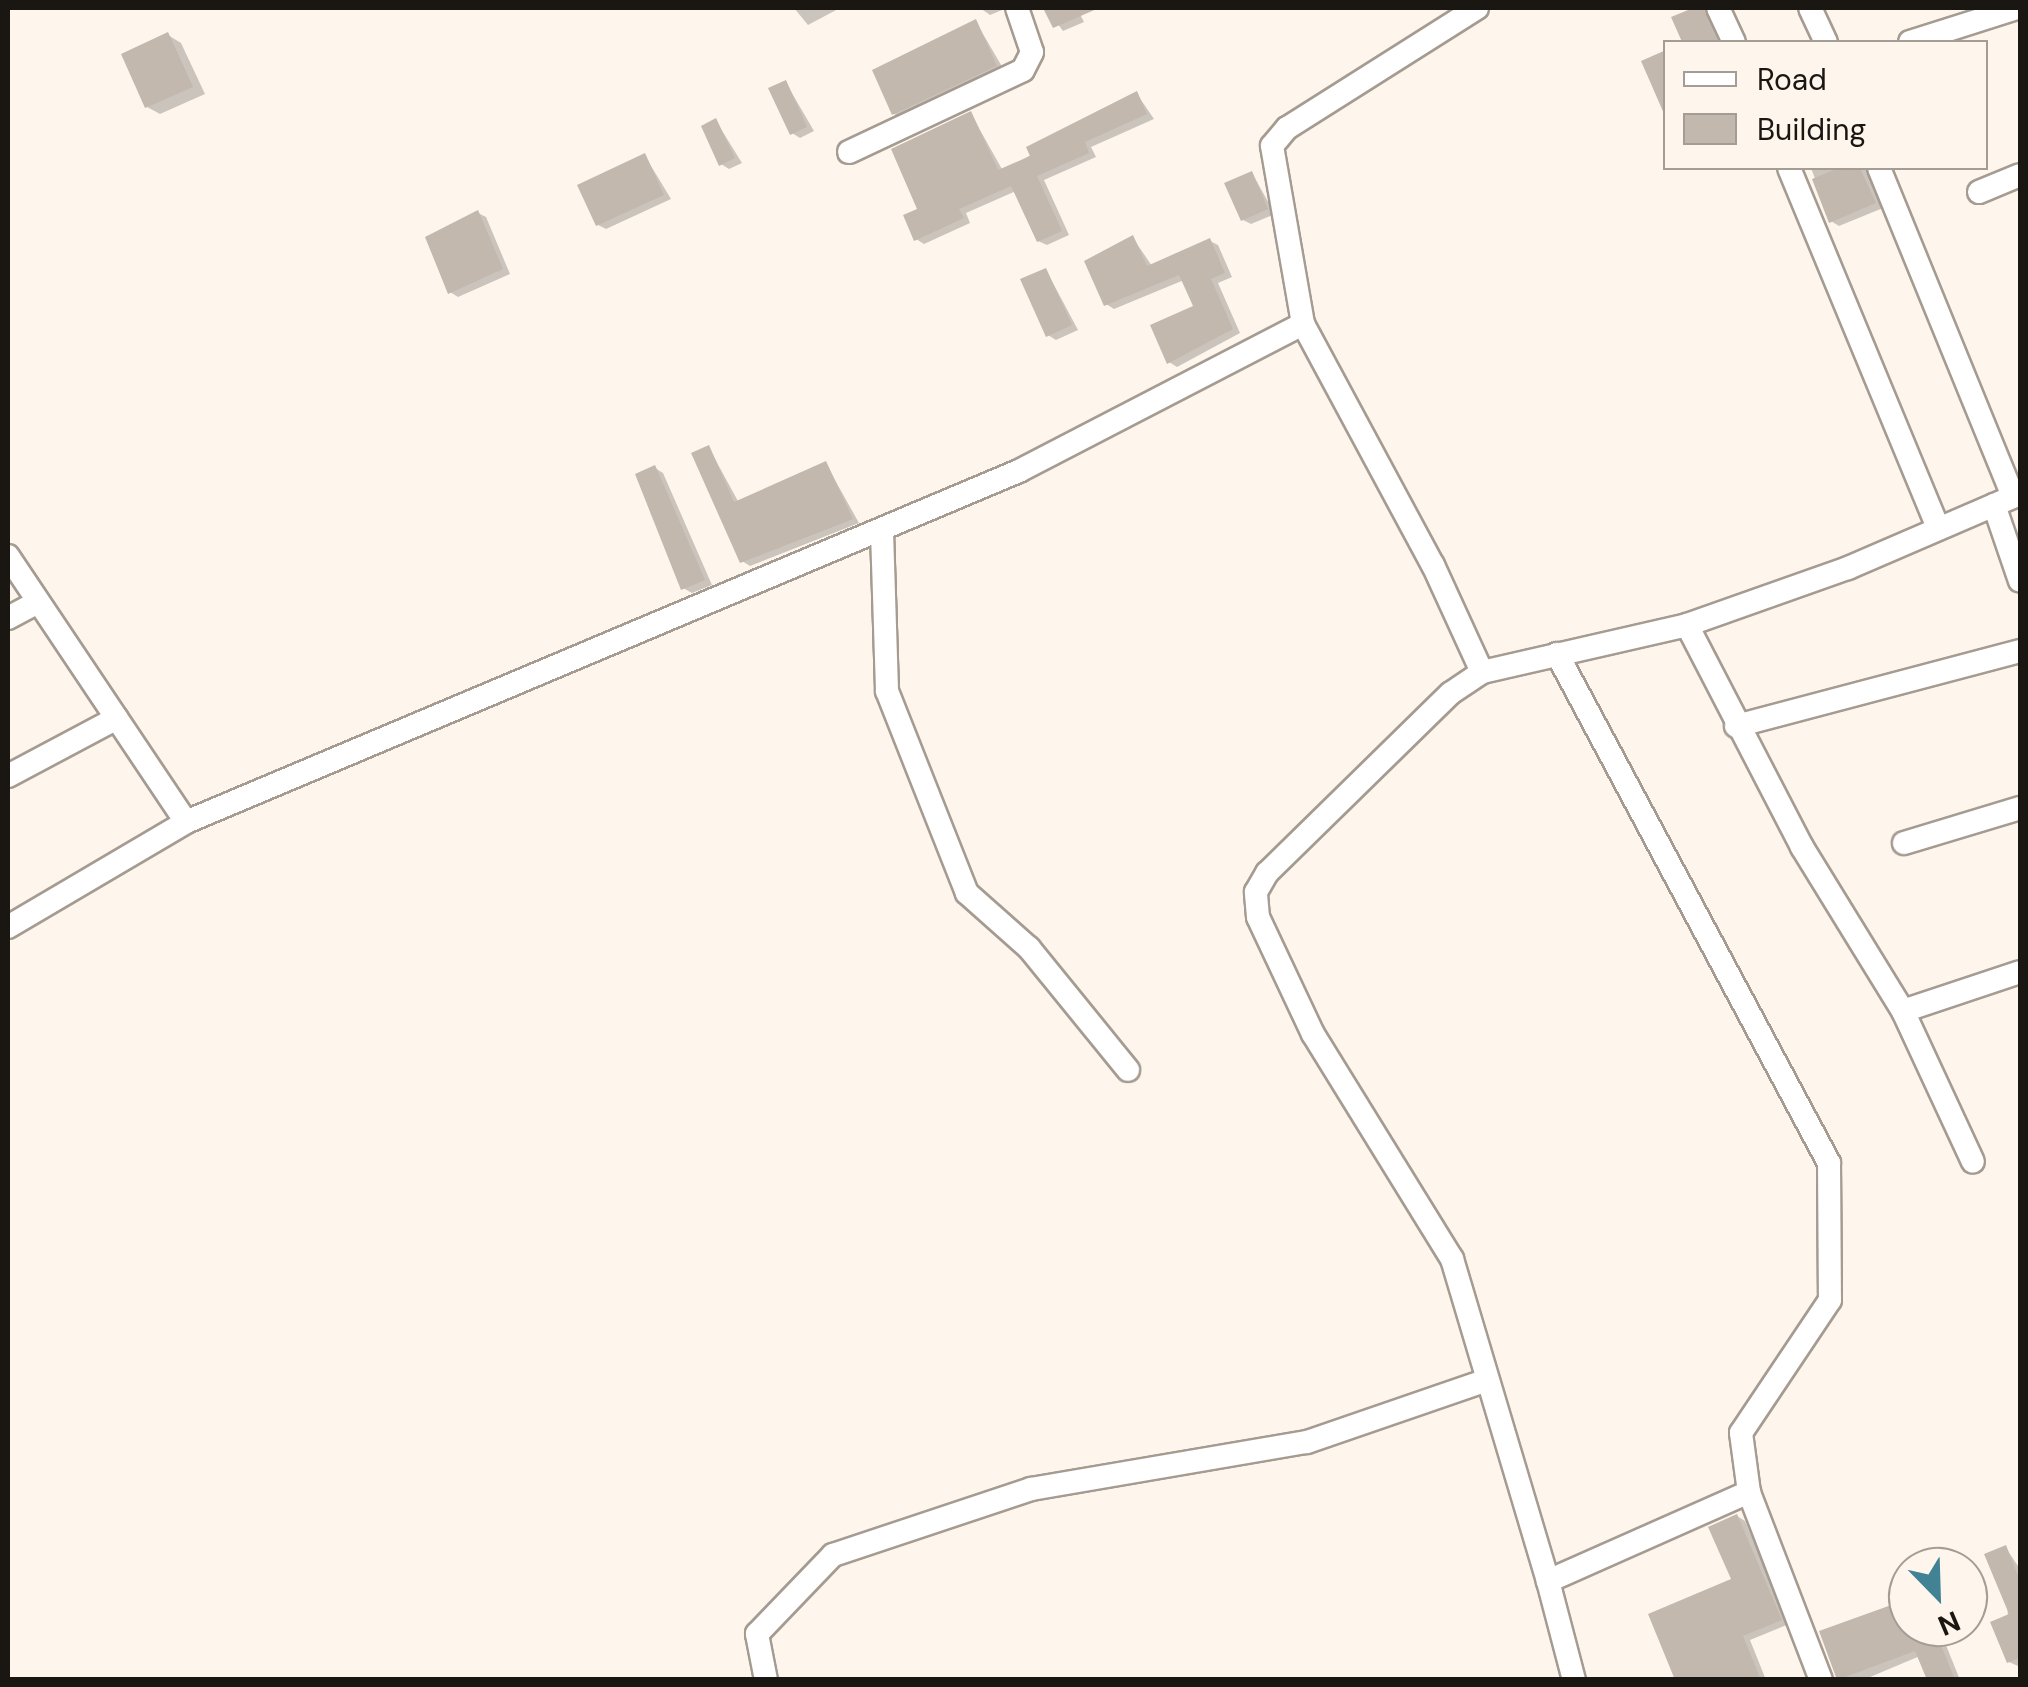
<!DOCTYPE html>
<style>
body{margin:0}
#map{position:relative;width:2028px;height:1687px;overflow:hidden;background:#fef6ed;font-family:"DM Sans",sans-serif}
div>[style]{position:absolute}
.shadow>*{inset:0;background:#0003}
.building>*{inset:0;background:#c2b8ad}
.roads{filter:drop-shadow(2px 0 #a59b91) drop-shadow(-2px 0 #a59b91) drop-shadow(0 2px #a59b91) drop-shadow(0 -2px #a59b91)}
.minor>*{height:22px;margin:-11px;padding:0 11px;transform-origin:11px;border-radius:11px;background:#fff}
span{translate:-50% -50%;white-space:nowrap;text-align:center;line-height:1.15;-webkit-text-stroke:10px #fef6ed;paint-order:stroke}
.frame{position:absolute;inset:0;border:10px solid #1a1713;pointer-events:none}
.legend{position:absolute;left:1663px;top:40px;width:325px;height:130px;box-sizing:border-box;background:#fef6ed;border:2px solid #a39d96;margin:0;padding:12px 18px;list-style:none;font-size:30px;color:#1a1713}
.legend li{display:flex;align-items:center;gap:20px;height:50px}
.legend b{width:50px;border:2px solid #a39d96}
.north{position:absolute;left:1888px;top:1547px;width:100px;height:100px;box-sizing:border-box;background:#fef6ed;border:2px solid #a39d96;border-radius:50%;rotate:157deg;font-size:28px;font-weight:700;line-height:40px;text-align:center;color:#1a1713}
.north::after{content:'';display:block;margin:auto;width:35px;height:45px;background:#418395;clip-path:polygon(50% 0,100% 100%,50% 72%,0 100%)}
</style>
<div id="map">
<div class="shadow">
<div style="clip-path:polygon(794px 8px,840px 8px,808px 25px)"></div>
<div style="clip-path:polygon(980px 8px,1007px 8px,990px 15px)"></div>
<div style="clip-path:polygon(1046px 8px,1077px 8px,1084px 22px,1063px 31px)"></div>
<div style="clip-path:polygon(1699px 8px,1712px 10px,1724px 42px,1684px 42px,1674px 18px)"></div>
<div style="clip-path:polygon(976px 22px,1004px 70px,902px 118px,894px 114px)"></div>
<div style="clip-path:polygon(168px 35px,181px 43px,205px 94px,160px 114px,147px 107px)"></div>
<div style="clip-path:polygon(786px 83px,814px 131px,800px 138px,792px 133px)"></div>
<div style="clip-path:polygon(1137px 94px,1154px 119px,1091px 147px,1096px 157px,1044px 180px,1069px 235px,1047px 245px,1038px 241px,1016px 191px,966px 213px,970px 223px,924px 244px,916px 239px,920px 210px,971px 114px,1003px 171px)"></div>
<div style="clip-path:polygon(716px 121px,742px 163px,729px 169px,721px 164px)"></div>
<div style="clip-path:polygon(645px 156px,671px 199px,606px 229px,598px 225px)"></div>
<div style="clip-path:polygon(1811px 168px,1866px 168px,1883px 208px,1839px 226px,1831px 221px)"></div>
<div style="clip-path:polygon(1252px 173px,1275px 214px,1251px 224px,1243px 220px)"></div>
<div style="clip-path:polygon(478px 213px,486px 217px,510px 274px,458px 297px,450px 292px)"></div>
<div style="clip-path:polygon(1133px 238px,1152px 266px,1210px 241px,1218px 245px,1232px 277px,1218px 283px,1240px 333px,1177px 367px,1169px 362px,1196px 307px,1184px 280px,1114px 309px,1106px 304px)"></div>
<div style="clip-path:polygon(1046px 270px,1078px 330px,1056px 340px,1048px 335px)"></div>
<div style="clip-path:polygon(709px 448px,739px 503px,826px 464px,859px 523px,750px 566px,742px 561px)"></div>
<div style="clip-path:polygon(655px 468px,663px 473px,712px 585px,692px 593px,683px 588px)"></div>
<div style="clip-path:polygon(1737px 1516px,1745px 1521px,1789px 1624px,1750px 1640px,1766px 1680px,1679px 1680px,1734px 1581px)"></div>
<div style="clip-path:polygon(2006px 1548px,2020px 1569px,2018px 1666px,2009px 1662px)"></div>
<div style="clip-path:polygon(1908px 1601px,1908px 1627px,1955px 1627px,1958px 1634px,1944px 1640px,1960px 1680px,1929px 1680px,1920px 1656px,1863px 1680px,1840px 1680px,1823px 1632px)"></div>
</div>
<div class="building">
<div style="clip-path:polygon(1043px 8px,1099px 8px,1053px 28px)"></div>
<div style="clip-path:polygon(1693px 8px,1703px 8px,1718px 42px,1682px 42px,1671px 17px)"></div>
<div style="clip-path:polygon(976px 19px,997px 66px,892px 115px,872px 70px)"></div>
<div style="clip-path:polygon(168px 32px,193px 87px,145px 108px,121px 54px)"></div>
<div style="clip-path:polygon(1666px 50px,1666px 116px,1665px 116px,1641px 61px)"></div>
<div style="clip-path:polygon(786px 80px,807px 127px,790px 135px,768px 88px)"></div>
<div style="clip-path:polygon(1137px 91px,1147px 114px,1085px 142px,1089px 153px,1037px 176px,1062px 231px,1037px 242px,1011px 186px,959px 209px,964px 218px,914px 241px,903px 215px,917px 209px,891px 149px,971px 111px,998px 170px,1030px 156px,1026px 147px)"></div>
<div style="clip-path:polygon(716px 118px,735px 158px,719px 166px,701px 126px)"></div>
<div style="clip-path:polygon(645px 153px,664px 195px,596px 226px,577px 185px)"></div>
<div style="clip-path:polygon(1839px 168px,1860px 168px,1876px 203px,1829px 223px,1812px 179px)"></div>
<div style="clip-path:polygon(1252px 171px,1268px 209px,1241px 221px,1224px 183px)"></div>
<div style="clip-path:polygon(478px 210px,503px 269px,448px 294px,425px 237px)"></div>
<div style="clip-path:polygon(1133px 235px,1147px 266px,1210px 238px,1225px 273px,1211px 279px,1233px 329px,1167px 364px,1150px 325px,1193px 306px,1179px 275px,1104px 306px,1084px 261px)"></div>
<div style="clip-path:polygon(1046px 268px,1072px 325px,1046px 337px,1020px 279px)"></div>
<div style="clip-path:polygon(709px 445px,734px 502px,826px 461px,853px 519px,740px 563px,691px 453px)"></div>
<div style="clip-path:polygon(655px 465px,705px 580px,681px 590px,635px 474px)"></div>
<div style="clip-path:polygon(1737px 1514px,1782px 1620px,1743px 1636px,1761px 1680px,1675px 1680px,1648px 1614px,1731px 1579px,1708px 1527px)"></div>
<div style="clip-path:polygon(2006px 1545px,2020px 1581px,2020px 1658px,2007px 1663px,1990px 1622px,2009px 1614px,1984px 1554px)"></div>
<div style="clip-path:polygon(1908px 1599px,1908px 1627px,1934px 1627px,1955px 1680px,1927px 1680px,1915px 1651px,1837px 1680px,1819px 1631px)"></div>
</div>
<div class="roads">
<div class="minor">
<div style="left:1477px;top:8px;width:225px;rotate:147.7deg"></div>
<div style="left:1287px;top:128px;width:23px;rotate:130deg"></div>
<div style="left:1272px;top:146px;width:181px;rotate:80.1deg"></div>
<div style="left:1303px;top:324px;width:274px;rotate:61.7deg"></div>
<div style="left:1433px;top:565px;width:118px;rotate:65.4deg"></div>
<div style="left:1718px;top:8px;width:38px;rotate:65deg"></div>
<div style="left:1810px;top:8px;width:38px;rotate:65deg"></div>
<div style="left:1910px;top:42px;width:112px;rotate:-17.6deg"></div>
<div style="left:849px;top:152px;width:192px;rotate:-25.2deg"></div>
<div style="left:1023px;top:70px;width:20px;rotate:-63deg"></div>
<div style="left:1032px;top:52px;width:46px;rotate:-108.8deg"></div>
<div style="left:1789px;top:168px;width:390px;rotate:67.5deg"></div>
<div style="left:1879px;top:168px;width:355px;rotate:67.8deg"></div>
<div style="left:1979px;top:192px;width:44px;rotate:-22.5deg"></div>
<div style="left:1994px;top:505px;width:80px;rotate:71.1deg"></div>
<div style="left:882px;top:531px;width:160px;rotate:88.2deg"></div>
<div style="left:887px;top:691px;width:217px;rotate:68.4deg"></div>
<div style="left:967px;top:893px;width:83px;rotate:41.6deg"></div>
<div style="left:1029px;top:948px;width:157px;rotate:50.9deg"></div>
<div style="left:8px;top:556px;width:320px;rotate:56.2deg"></div>
<div style="left:8px;top:618px;width:34px;rotate:-28deg"></div>
<div style="left:1687px;top:625px;width:250px;rotate:62.6deg"></div>
<div style="left:1802px;top:847px;width:193px;rotate:58.4deg"></div>
<div style="left:1903px;top:1011px;width:166px;rotate:65.1deg"></div>
<div style="left:1557px;top:654px;width:577px;rotate:61.88deg"></div>
<div style="left:1829px;top:1163px;width:137px;rotate:89.6deg"></div>
<div style="left:1830px;top:1300px;width:160px;rotate:123.8deg"></div>
<div style="left:1741px;top:1433px;width:60px;rotate:82.3deg"></div>
<div style="left:1736px;top:726px;width:294px;rotate:-14.8deg"></div>
<div style="left:8px;top:776px;width:123px;rotate:-28deg"></div>
<div style="left:1904px;top:843px;width:121px;rotate:-16.8deg"></div>
<div style="left:8px;top:927px;width:207px;rotate:-30.5deg"></div>
<div style="left:186px;top:822px;width:904px;rotate:-22.85deg"></div>
<div style="left:1019px;top:471px;width:320px;rotate:-27.4deg"></div>
<div style="left:1903px;top:1011px;width:123px;rotate:-18.4deg"></div>
<div style="left:1548px;top:1581px;width:102px;rotate:75.3deg"></div>
<div style="left:766px;top:1680px;width:47px;rotate:-101.1deg"></div>
<div style="left:757px;top:1634px;width:110px;rotate:-46.1deg"></div>
<div style="left:833px;top:1555px;width:209px;rotate:-18.4deg"></div>
<div style="left:1031px;top:1489px;width:280px;rotate:-9.7deg"></div>
<div style="left:1307px;top:1442px;width:190px;rotate:-19deg"></div>
<div style="left:1821px;top:1680px;width:201px;rotate:-111deg"></div>
<div style="left:1749px;top:1492px;width:220px;rotate:156.1deg"></div>
<div style="left:1548px;top:1581px;width:336px;rotate:-106.6deg"></div>
<div style="left:1452px;top:1259px;width:264px;rotate:-121.7deg"></div>
<div style="left:1313px;top:1034px;width:129px;rotate:-115.2deg"></div>
<div style="left:1258px;top:917px;width:25px;rotate:-95deg"></div>
<div style="left:1256px;top:892px;width:22px;rotate:-60deg"></div>
<div style="left:1267px;top:873px;width:257px;rotate:-44.4deg"></div>
<div style="left:1451px;top:693px;width:37px;rotate:-34deg"></div>
<div style="left:1482px;top:672px;width:210px;rotate:-12.9deg"></div>
<div style="left:1687px;top:625px;width:171px;rotate:-19.5deg"></div>
<div style="left:1848px;top:568px;width:187px;rotate:-23.3deg"></div>
</div>
</div>
<div class="frame"></div>
<ul class="legend">
<li><b style="height:12px;background:#fff"></b>Road</li>
<li><b style="height:28px;background:#c2b8ad"></b>Building</li>
</ul>
<div class="north">N</div>
</div>
